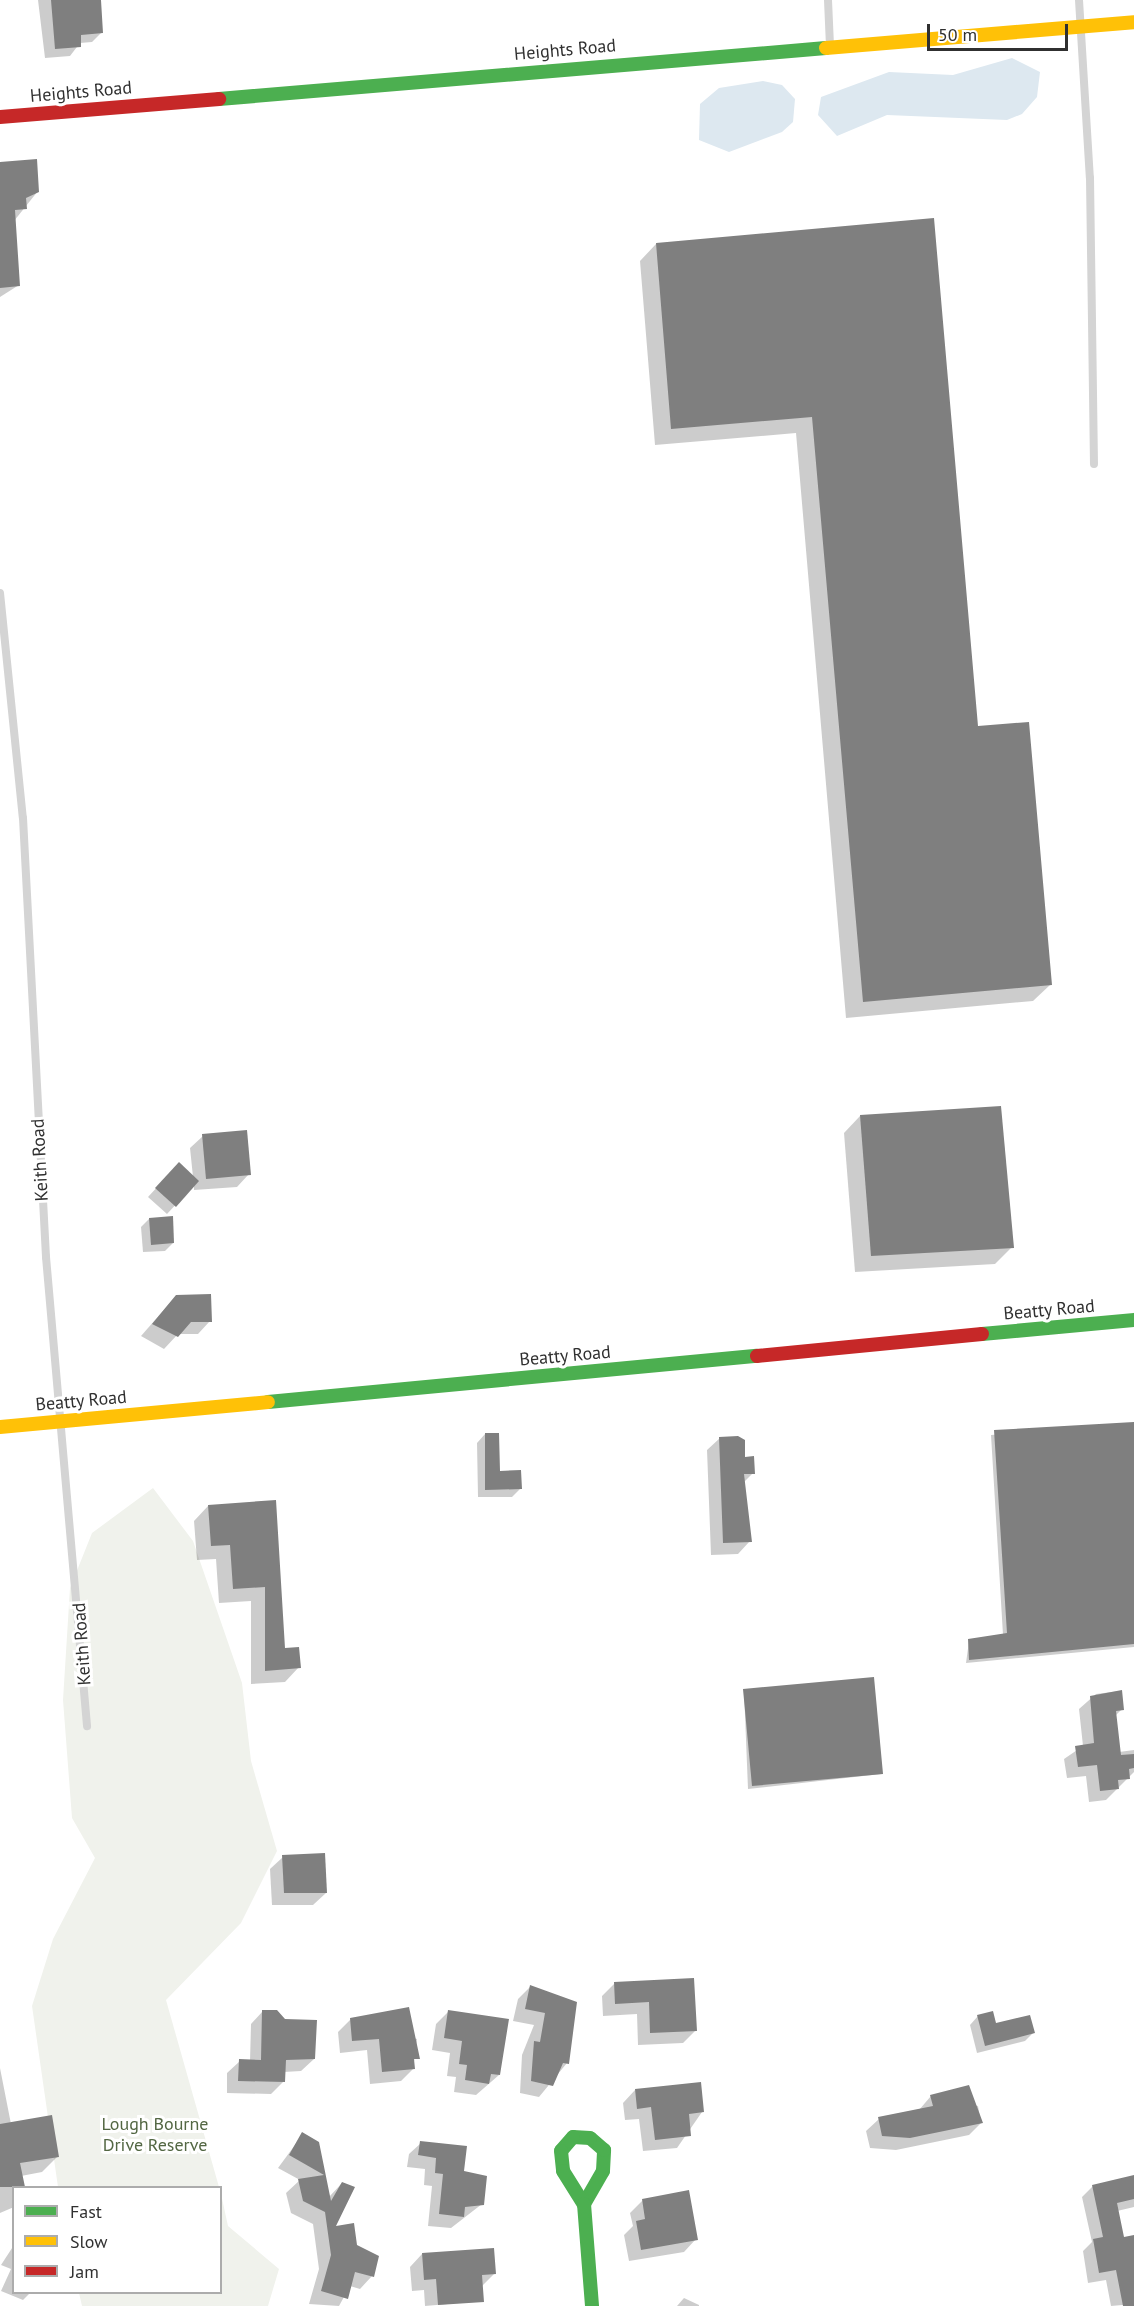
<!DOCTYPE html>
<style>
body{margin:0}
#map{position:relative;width:1134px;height:2306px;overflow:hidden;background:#fff;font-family:"PT Sans",sans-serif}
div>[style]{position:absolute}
.green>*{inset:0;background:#f0f2ec}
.water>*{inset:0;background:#dde8f0}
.shadow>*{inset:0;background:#0003}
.building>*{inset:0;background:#7f7f7f}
.lane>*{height:8px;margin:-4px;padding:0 4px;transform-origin:4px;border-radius:4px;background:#d4d4d4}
.fast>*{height:14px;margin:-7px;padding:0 7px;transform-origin:7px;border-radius:7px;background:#4caf50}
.slow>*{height:14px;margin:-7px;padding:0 7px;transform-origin:7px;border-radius:7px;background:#ffc107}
.jam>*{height:14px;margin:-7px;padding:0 7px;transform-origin:7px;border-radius:7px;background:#c62828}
span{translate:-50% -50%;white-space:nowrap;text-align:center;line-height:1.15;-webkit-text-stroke:6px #fff;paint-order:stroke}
.street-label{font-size:18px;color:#303030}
.park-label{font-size:18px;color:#536743}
.legend{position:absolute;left:12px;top:2186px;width:210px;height:108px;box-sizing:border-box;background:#fff;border:2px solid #acacac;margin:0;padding:8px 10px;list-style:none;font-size:18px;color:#303030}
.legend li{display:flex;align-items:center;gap:12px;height:30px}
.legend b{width:30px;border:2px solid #acacac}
.scale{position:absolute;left:927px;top:24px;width:141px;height:27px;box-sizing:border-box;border:3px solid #303030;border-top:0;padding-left:8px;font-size:18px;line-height:21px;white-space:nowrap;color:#303030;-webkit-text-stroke:4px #fff;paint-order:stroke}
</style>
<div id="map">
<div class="green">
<div style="clip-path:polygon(153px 1488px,193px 1541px,242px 1683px,251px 1761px,277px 1851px,241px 1923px,166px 2000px,219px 2187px,58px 2187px,32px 2006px,53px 1939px,95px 1858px,72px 1818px,63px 1700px,70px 1588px,92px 1533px)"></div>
<div style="clip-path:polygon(221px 2194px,228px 2226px,279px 2269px,268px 2306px,82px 2306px,79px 2293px,220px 2292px)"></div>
</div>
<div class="water">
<div style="clip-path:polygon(1012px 58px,1040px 72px,1037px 97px,1022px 114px,1007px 120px,887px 115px,837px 136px,818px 115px,821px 97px,889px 72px,953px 75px)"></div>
<div style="clip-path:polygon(763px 81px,782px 85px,795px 99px,793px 122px,782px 132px,729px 152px,699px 140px,700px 104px,719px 88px)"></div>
</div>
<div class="shadow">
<div style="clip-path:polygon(38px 0,68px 0,102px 32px,92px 42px,80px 43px,70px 56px,45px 58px)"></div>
<div style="clip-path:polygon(0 164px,38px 191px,14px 221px,19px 285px,0 297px)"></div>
<div style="clip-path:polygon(933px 220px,977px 728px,1050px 985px,1033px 1001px,846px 1018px,796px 433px,655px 445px,640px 261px,656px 244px)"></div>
<div style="clip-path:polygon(860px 1116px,1012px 1247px,995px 1264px,855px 1272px,844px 1133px)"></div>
<div style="clip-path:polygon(203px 1136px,249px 1174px,237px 1187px,194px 1190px,194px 1185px,167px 1214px,148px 1197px,171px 1172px,193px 1177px,190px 1148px)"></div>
<div style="clip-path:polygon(149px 1219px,173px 1243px,165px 1251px,143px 1252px,141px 1227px)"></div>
<div style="clip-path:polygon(176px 1296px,210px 1321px,198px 1334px,178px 1334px,164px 1349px,141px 1336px)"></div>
<div style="clip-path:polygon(1134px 1423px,1134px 1647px,966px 1663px,969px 1641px,1003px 1635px,991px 1435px)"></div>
<div style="clip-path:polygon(485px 1434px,498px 1472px,520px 1489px,512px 1497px,478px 1497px,477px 1443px)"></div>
<div style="clip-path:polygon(720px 1438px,753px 1473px,743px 1483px,750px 1541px,738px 1554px,711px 1555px,707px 1450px)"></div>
<div style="clip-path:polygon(275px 1501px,284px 1650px,299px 1667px,285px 1682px,251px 1684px,251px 1601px,219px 1603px,216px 1559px,197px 1560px,194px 1521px,208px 1506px)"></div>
<div style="clip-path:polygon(744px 1690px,881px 1774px,748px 1789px)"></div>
<div style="clip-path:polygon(1120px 1691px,1122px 1709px,1115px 1716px,1119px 1752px,1134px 1750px,1134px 1772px,1106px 1800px,1089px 1802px,1086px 1776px,1067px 1778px,1064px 1759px,1083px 1746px,1079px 1709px,1096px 1694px)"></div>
<div style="clip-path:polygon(283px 1857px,326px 1893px,313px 1905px,272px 1905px,270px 1869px)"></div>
<div style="clip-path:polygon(693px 1979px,695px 2031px,683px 2043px,638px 2045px,637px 2014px,603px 2016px,602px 1996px,615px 1983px)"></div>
<div style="clip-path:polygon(530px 1987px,575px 2003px,567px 2063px,539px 2097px,520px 2093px,522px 2055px,534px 2025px,513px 2021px,518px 1999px)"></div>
<div style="clip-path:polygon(263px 2011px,314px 2059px,301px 2071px,284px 2072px,284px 2081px,271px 2094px,227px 2093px,227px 2073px,240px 2061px,250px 2061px,251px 2024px)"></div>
<div style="clip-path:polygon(448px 2012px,499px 2075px,476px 2095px,454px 2092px,456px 2077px,447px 2076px,450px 2053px,432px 2050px,436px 2024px)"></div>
<div style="clip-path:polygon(978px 2016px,995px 2025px,1033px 2033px,1025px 2041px,977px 2053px,970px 2025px)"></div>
<div style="clip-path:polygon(351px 2019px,417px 2039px,413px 2069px,401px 2081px,370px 2084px,367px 2050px,340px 2053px,338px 2032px)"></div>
<div style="clip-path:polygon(0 2068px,11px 2124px,58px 2156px,42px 2172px,21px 2176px,23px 2188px,14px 2188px,14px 2207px,0 2213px)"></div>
<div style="clip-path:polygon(635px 2090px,702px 2112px,677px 2148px,643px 2151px,639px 2119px,625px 2120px,623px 2103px)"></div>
<div style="clip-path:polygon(931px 2096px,978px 2106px,981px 2123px,969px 2135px,896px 2150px,870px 2148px,866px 2131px,879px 2119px,919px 2110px)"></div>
<div style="clip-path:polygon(303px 2134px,318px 2143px,329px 2197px,342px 2183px,334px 2228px,372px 2276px,360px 2289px,350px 2286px,339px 2306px,309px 2304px,319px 2269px,313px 2224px,291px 2213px,286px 2193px,300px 2180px,278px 2168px)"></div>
<div style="clip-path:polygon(421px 2143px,463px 2172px,482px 2204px,451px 2228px,428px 2226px,432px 2186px,424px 2185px,425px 2169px,407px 2167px,409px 2154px)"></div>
<div style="clip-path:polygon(1134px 2177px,1134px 2207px,1117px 2211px,1123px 2238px,1134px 2236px,1134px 2304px,1111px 2306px,1106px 2280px,1088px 2283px,1083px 2251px,1092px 2242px,1082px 2197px,1093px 2186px)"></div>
<div style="clip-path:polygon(643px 2200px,696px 2239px,684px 2252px,629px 2261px,624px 2235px,633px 2226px,630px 2213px)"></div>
<div style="clip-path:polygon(14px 2245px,14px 2292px,31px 2292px,23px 2300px,1px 2291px,11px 2269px,1px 2265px)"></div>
<div style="clip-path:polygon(422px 2254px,494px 2274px,481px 2287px,482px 2301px,425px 2306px,424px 2290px,412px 2291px,410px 2267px)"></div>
<div style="clip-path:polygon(684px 2298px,699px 2305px,699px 2306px,677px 2306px)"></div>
</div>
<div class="building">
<div style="clip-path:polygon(51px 0,101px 0,103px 33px,81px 35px,81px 47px,55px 49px)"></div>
<div style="clip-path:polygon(37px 159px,39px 192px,26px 198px,27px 209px,15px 210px,20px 286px,0 288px,0 162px)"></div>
<div style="clip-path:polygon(934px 218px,978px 726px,1029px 722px,1052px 985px,863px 1002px,812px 417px,671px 429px,656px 243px)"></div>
<div style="clip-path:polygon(1001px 1106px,1014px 1248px,871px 1256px,860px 1115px)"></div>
<div style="clip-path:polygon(247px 1130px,251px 1175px,206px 1179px,202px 1134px)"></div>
<div style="clip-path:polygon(179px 1162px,199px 1181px,176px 1207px,155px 1188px)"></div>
<div style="clip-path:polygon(173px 1216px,174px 1243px,151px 1245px,149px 1218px)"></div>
<div style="clip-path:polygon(211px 1294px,212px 1322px,191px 1322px,178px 1337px,152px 1324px,176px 1295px)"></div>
<div style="clip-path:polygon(1134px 1422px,1134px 1644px,969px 1660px,968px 1639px,1007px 1633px,994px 1430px)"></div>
<div style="clip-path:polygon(485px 1433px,499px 1433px,500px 1471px,521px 1470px,522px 1489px,485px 1490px)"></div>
<div style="clip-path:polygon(738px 1436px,745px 1440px,745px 1457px,754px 1456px,755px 1474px,744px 1474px,752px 1542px,723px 1543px,719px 1437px)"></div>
<div style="clip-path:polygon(276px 1500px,285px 1648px,299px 1647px,301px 1668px,265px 1671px,265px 1587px,233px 1589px,230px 1545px,211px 1546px,208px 1505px)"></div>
<div style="clip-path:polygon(874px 1677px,883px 1774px,752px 1786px,743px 1689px)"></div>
<div style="clip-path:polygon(1122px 1690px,1124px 1710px,1116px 1711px,1121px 1755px,1134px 1754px,1134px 1768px,1129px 1769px,1130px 1779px,1118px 1780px,1119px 1789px,1100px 1791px,1097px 1765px,1078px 1767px,1075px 1746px,1094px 1743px,1090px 1696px)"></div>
<div style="clip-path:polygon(325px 1853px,327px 1893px,284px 1893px,282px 1855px)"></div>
<div style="clip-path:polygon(694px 1978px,697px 2031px,650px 2033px,649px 2002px,615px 2004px,614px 1982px)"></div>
<div style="clip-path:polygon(530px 1985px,577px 2002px,569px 2064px,563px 2063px,553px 2086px,531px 2081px,534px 2041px,540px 2042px,545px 2013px,525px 2009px)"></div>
<div style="clip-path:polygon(409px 2007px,420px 2059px,414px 2059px,415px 2069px,382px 2072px,379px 2039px,352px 2041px,350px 2018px)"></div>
<div style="clip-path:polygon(262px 2010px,277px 2010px,285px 2019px,317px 2020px,315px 2059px,286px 2060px,285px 2082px,238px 2081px,239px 2059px,261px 2060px)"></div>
<div style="clip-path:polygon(448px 2010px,509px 2019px,500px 2075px,491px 2074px,489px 2084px,465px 2080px,467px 2065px,459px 2064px,462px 2041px,444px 2038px)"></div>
<div style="clip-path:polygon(993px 2011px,996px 2023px,1030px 2015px,1035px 2033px,985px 2046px,977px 2015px)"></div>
<div style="clip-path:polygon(701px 2082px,704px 2112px,689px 2114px,691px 2136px,655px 2140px,651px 2107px,637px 2109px,635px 2089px)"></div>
<div style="clip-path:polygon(969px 2085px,983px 2123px,910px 2138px,882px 2136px,878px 2117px,933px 2106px,930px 2095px)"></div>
<div style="clip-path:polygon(52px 2115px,59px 2157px,20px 2163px,25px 2187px,0 2187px,0 2124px)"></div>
<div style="clip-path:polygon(302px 2132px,319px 2142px,331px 2201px,342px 2182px,355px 2187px,336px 2226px,354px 2223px,357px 2245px,379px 2256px,374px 2277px,355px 2272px,348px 2299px,321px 2291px,331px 2255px,325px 2212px,303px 2201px,298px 2179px,324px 2175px,289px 2155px)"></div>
<div style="clip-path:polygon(420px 2141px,467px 2146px,464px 2171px,487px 2176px,484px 2205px,465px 2207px,464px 2217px,439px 2214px,443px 2174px,435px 2173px,436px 2158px,418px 2155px)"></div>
<div style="clip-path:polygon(1134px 2175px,1134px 2199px,1117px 2203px,1124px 2237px,1134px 2235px,1134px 2306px,1123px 2306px,1116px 2270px,1099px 2273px,1093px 2239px,1103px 2237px,1092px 2185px)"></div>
<div style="clip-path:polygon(689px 2190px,698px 2240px,641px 2250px,636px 2221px,645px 2219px,642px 2199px)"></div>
<div style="clip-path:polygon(494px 2248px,496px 2274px,482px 2275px,484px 2302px,438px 2305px,436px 2279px,424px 2280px,422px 2253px)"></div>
</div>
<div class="lane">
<div style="left:828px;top:0;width:45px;rotate:87.5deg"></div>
<div style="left:1079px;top:0;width:178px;rotate:86.5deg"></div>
<div style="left:1090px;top:178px;width:286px;rotate:89.2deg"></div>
<div style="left:0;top:593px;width:226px;rotate:84.2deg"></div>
<div style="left:23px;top:818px;width:440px;rotate:87deg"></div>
<div style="left:46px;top:1257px;width:471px;rotate:85deg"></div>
</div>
<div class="fast">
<div style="left:219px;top:99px;width:609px;rotate:-4.8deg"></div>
<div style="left:982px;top:1334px;width:153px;rotate:-5.3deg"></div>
<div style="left:268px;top:1402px;width:491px;rotate:-5.4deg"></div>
<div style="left:584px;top:2204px;width:38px;rotate:-60deg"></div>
<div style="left:603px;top:2171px;width:21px;rotate:-87deg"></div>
<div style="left:604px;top:2150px;width:18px;rotate:-139deg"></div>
<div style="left:590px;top:2138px;width:17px;rotate:-177deg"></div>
<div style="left:573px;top:2137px;width:18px;rotate:131deg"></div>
<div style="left:561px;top:2151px;width:20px;rotate:84deg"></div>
<div style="left:563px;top:2171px;width:39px;rotate:58deg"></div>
<div style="left:584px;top:2204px;width:102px;rotate:85.5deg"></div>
</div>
<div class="slow">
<div style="left:826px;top:48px;width:309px;rotate:-4.8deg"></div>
<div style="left:0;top:1427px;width:269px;rotate:-5.3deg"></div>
</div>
<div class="jam">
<div style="left:0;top:117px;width:220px;rotate:-4.7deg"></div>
<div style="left:757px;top:1356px;width:226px;rotate:-5.6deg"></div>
</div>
<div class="street-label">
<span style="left:565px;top:50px;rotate:-5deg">Heights Road</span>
<span style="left:81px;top:92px;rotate:-5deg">Heights Road</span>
<span style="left:40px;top:1160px;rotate:-93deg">Keith Road</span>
<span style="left:1049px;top:1310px;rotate:-5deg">Beatty Road</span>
<span style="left:565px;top:1356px;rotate:-5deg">Beatty Road</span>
<span style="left:81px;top:1401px;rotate:-5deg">Beatty Road</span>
<span style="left:82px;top:1644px;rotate:-94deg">Keith Road</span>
</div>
<div class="park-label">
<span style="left:155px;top:2135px">Lough Bourne<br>Drive Reserve</span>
</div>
<ul class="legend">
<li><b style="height:8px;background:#4caf50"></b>Fast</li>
<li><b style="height:8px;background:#ffc107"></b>Slow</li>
<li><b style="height:8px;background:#c62828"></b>Jam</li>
</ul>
<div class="scale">50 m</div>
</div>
